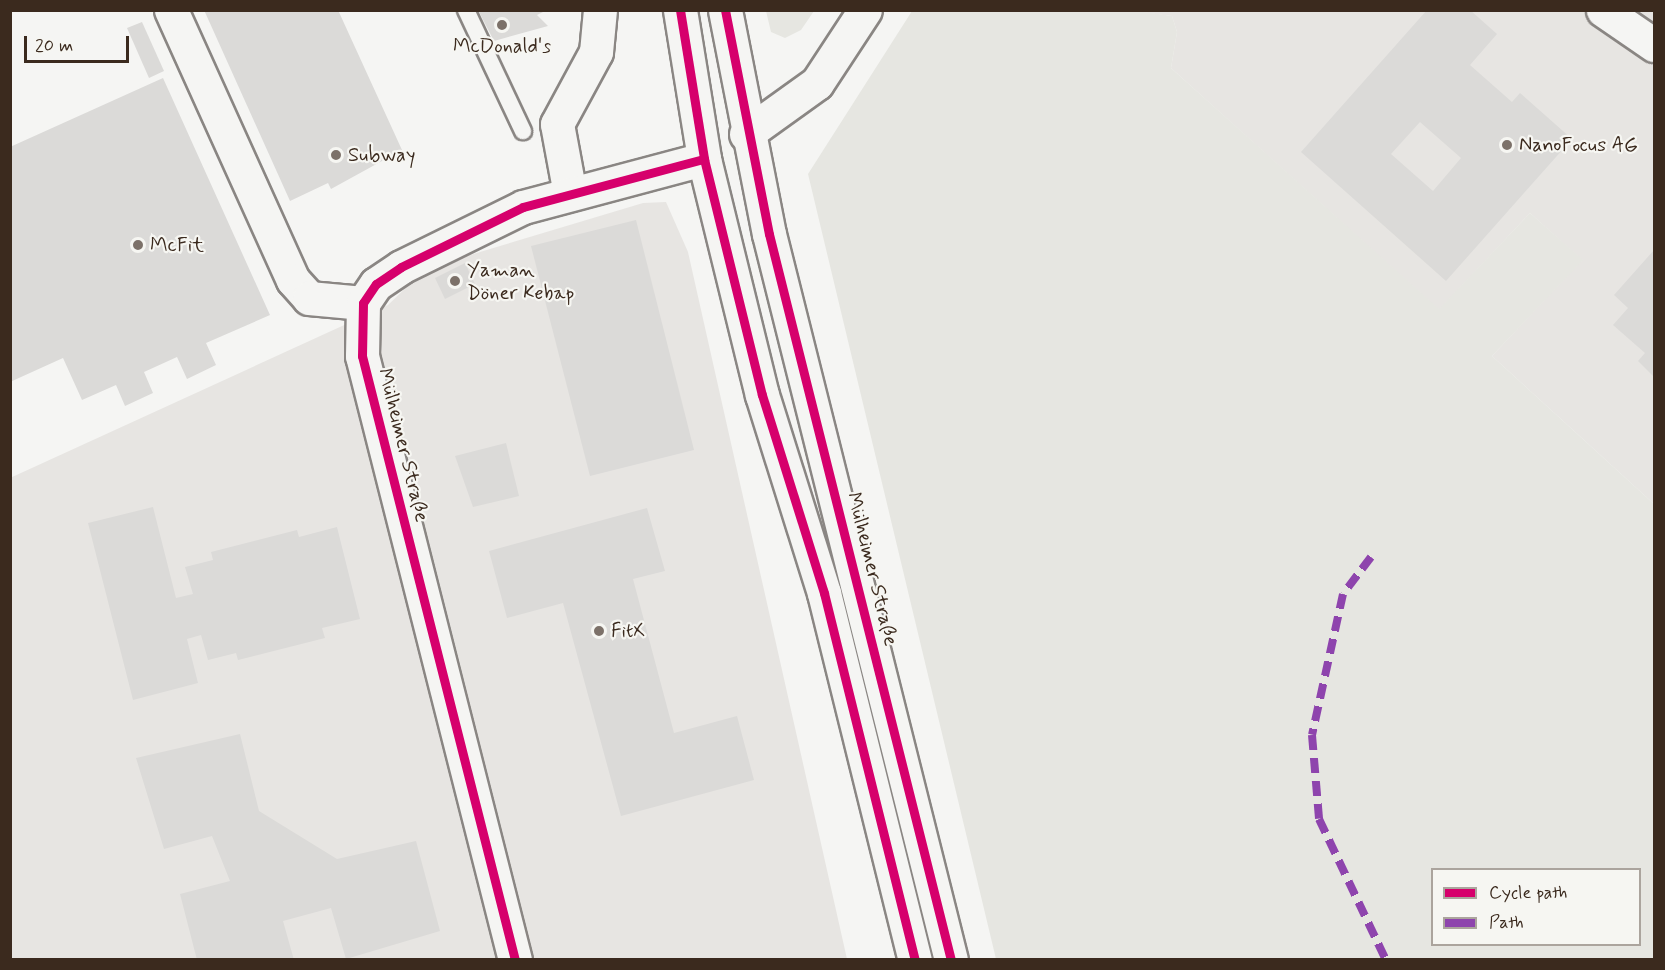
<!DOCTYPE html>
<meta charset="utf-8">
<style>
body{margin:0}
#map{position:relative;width:1665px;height:970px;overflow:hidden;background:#f5f5f3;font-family:Mynerve,sans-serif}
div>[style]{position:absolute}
.built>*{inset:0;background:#e7e5e2}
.green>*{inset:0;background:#e6e6e1}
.building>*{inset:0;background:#dbdad8}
.roads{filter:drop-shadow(2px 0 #8a8683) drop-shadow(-2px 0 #8a8683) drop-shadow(0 2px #8a8683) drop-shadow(0 -2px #8a8683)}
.lane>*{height:16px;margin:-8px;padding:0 8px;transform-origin:8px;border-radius:8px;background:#f5f5f3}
.street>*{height:33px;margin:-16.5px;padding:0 16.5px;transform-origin:16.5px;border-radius:16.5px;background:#f5f5f3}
.primary>*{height:33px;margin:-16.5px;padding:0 16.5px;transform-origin:16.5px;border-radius:16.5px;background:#f5f5f3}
.quiet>*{height:8px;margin-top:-4px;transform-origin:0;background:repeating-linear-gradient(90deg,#8e44ad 0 15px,transparent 0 23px)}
.cycleway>*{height:9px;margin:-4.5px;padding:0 4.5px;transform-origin:4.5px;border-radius:4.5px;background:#d6006c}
.dots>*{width:16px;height:16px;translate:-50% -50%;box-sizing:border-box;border:3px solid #f6f6f2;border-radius:50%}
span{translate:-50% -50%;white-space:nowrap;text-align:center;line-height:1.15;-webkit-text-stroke:4.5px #f6f6f2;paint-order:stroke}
.poi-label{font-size:20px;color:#3b2a1e}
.left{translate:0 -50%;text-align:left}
.street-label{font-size:20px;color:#3b2a1e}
.frame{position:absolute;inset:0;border:12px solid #3b2a1e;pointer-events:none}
.legend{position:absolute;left:1431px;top:868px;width:210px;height:78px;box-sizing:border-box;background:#f6f6f2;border:2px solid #aba49d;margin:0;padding:8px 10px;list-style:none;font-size:18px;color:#3b2a1e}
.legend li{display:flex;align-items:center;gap:12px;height:30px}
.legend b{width:30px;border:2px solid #aba49d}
.scale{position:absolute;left:24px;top:36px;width:105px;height:27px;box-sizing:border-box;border:3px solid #3b2a1e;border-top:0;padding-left:8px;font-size:18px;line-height:21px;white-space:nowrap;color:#3b2a1e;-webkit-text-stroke:4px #f6f6f2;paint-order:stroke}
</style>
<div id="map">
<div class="built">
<div style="clip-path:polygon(1130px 11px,1654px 11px,1654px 504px,1492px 356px,1582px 260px,1530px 213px,1439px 310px,1171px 68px,1177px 32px,1172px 16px)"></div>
<div style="clip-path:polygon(666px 202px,688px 252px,847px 959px,11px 959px,10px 478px,388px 305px,412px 282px,470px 255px,643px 203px)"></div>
</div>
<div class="green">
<div style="clip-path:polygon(766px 11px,766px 10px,814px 11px,801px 30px,785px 38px,771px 32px)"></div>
<div style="clip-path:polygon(evenodd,912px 11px,1130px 10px,1172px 16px,1177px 32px,1171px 68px,1439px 309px,1530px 213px,1583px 260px,1492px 356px,1654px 504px,1654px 959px,996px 959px,808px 174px,912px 11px,1432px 870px,1640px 870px,1640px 944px,1432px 944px,1432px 870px)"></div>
</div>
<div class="building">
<div style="clip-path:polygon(204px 10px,338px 10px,402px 150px,331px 189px,328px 183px,290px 201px)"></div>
<div style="clip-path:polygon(478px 10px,547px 10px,537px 15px,548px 26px,494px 41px)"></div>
<div style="clip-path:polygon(evenodd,1427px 10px,1470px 10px,1497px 34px,1470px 65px,1512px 102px,1520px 93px,1572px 139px,1446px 281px,1301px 152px,1427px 10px,1420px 122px,1461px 158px,1433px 191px,1391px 154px,1420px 122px)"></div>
<div style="clip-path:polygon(142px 22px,164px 71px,149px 78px,127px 28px)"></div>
<div style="clip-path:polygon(163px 78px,270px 315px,206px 343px,216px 365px,187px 379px,177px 357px,144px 372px,153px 393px,125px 406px,116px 385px,82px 400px,63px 358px,10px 382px,10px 147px)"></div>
<div style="clip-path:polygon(636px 220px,694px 450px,590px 476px,531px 246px)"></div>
<div style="clip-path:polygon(1654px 250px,1654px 377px,1638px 361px,1645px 353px,1613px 325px,1628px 308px,1614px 295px)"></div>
<div style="clip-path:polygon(465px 263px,475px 284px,445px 299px,435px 278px)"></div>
<div style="clip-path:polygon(506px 443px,519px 496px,473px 507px,455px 456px)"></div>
<div style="clip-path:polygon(153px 507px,176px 598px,193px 594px,185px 567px,213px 560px,211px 552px,297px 530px,299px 537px,337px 527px,360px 619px,322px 628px,325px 638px,238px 660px,236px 653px,208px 660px,201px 635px,187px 639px,198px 683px,133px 700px,88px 523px)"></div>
<div style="clip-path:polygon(647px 508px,665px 571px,633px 579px,674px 733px,737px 716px,754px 780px,621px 816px,563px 603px,507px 618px,489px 551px)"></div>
<div style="clip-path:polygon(240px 734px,259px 811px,337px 859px,416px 841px,440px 931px,346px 959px,331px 908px,283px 921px,294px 960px,197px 960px,180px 894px,230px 881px,212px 836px,164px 849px,136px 758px)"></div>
</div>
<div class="roads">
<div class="lane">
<div style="left:466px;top:10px;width:134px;rotate:64.8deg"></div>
</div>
<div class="street">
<div style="left:171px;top:10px;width:296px;rotate:65.7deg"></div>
<div style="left:293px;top:280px;width:24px;rotate:48deg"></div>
<div style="left:309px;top:298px;width:54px;rotate:5.3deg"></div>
<div style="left:1603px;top:10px;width:62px;rotate:34.5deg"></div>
<div style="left:746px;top:134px;width:87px;rotate:-35.7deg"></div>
<div style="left:817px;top:83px;width:87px;rotate:-56.7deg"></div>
<div style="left:570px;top:194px;width:71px;rotate:-100.5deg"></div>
<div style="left:557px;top:124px;width:82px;rotate:-61.6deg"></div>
<div style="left:596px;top:52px;width:42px;rotate:-84.6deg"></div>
<div style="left:515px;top:960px;width:623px;rotate:-104.21deg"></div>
<div style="left:362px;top:356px;width:53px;rotate:-88.9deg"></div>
<div style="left:363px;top:303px;width:23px;rotate:-56deg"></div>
<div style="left:376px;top:284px;width:30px;rotate:-34deg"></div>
<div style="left:401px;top:267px;width:136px;rotate:-26.2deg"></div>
<div style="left:523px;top:207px;width:187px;rotate:-14.9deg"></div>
</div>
<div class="primary">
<div style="left:680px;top:10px;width:151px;rotate:80.8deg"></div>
<div style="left:704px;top:159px;width:243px;rotate:76.2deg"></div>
<div style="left:762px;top:395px;width:207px;rotate:72.6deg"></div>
<div style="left:824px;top:593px;width:378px;rotate:76.1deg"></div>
<div style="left:725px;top:10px;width:228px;rotate:78.9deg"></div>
<div style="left:769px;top:234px;width:748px;rotate:75.93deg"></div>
</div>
</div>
<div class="quiet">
<div style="left:1371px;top:557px;width:46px;rotate:127.1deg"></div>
<div style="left:1343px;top:594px;width:144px;rotate:102.4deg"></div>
<div style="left:1312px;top:735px;width:84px;rotate:85.2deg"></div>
<div style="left:1319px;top:819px;width:156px;rotate:64.6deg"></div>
</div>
<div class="cycleway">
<div style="left:680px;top:10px;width:151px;rotate:80.8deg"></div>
<div style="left:704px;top:159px;width:243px;rotate:76.2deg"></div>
<div style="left:762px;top:395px;width:207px;rotate:72.6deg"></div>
<div style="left:824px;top:593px;width:378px;rotate:76.1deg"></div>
<div style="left:725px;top:10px;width:228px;rotate:78.9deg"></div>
<div style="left:769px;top:234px;width:748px;rotate:75.93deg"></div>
<div style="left:515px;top:960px;width:623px;rotate:-104.21deg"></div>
<div style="left:362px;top:356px;width:53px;rotate:-88.9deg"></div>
<div style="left:363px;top:303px;width:23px;rotate:-56deg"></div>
<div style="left:376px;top:284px;width:30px;rotate:-34deg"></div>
<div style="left:401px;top:267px;width:136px;rotate:-26.2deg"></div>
<div style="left:523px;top:207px;width:187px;rotate:-14.9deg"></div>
</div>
<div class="dots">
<div style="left:502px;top:25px;background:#7c7169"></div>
<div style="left:1507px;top:145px;background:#7c7169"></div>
<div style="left:336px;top:155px;background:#7c7169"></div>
<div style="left:138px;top:245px;background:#7c7169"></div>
<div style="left:455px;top:281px;background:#7c7169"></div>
<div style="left:599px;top:631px;background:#7c7169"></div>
</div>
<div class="poi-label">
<span style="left:502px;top:46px">McDonald's</span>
<span class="left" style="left:1519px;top:145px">NanoFocus AG</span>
<span class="left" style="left:348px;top:155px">Subway</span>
<span class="left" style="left:150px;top:245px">McFit</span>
<span class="left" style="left:467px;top:282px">Yaman<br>Döner Kebap</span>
<span class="left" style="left:611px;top:631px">FitX</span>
</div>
<div class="street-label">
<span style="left:403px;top:445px;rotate:76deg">Mülheimer Straße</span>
<span style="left:872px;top:569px;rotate:76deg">Mülheimer Straße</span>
</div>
<div class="frame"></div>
<ul class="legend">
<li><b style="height:8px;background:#d6006c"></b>Cycle path</li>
<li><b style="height:8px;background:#8e44ad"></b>Path</li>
</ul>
<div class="scale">20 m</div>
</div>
